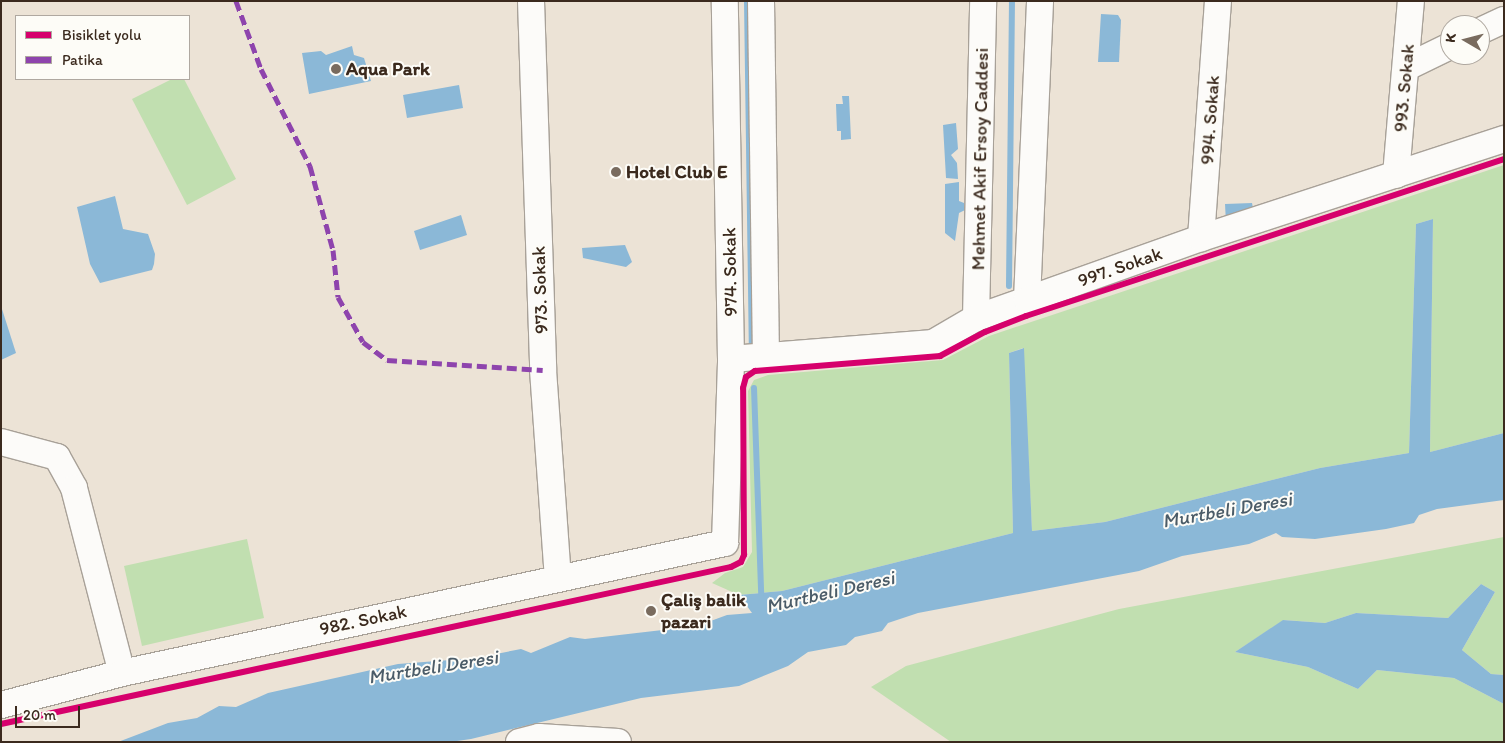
<!DOCTYPE html>
<meta charset="utf-8">
<style>
body{margin:0}
#map{position:relative;width:1505px;height:743px;overflow:hidden;background:#ece3d6;font-family:Itim,sans-serif}
div>[style]{position:absolute}
.green>*{inset:0;background:#c1dfb0}
.water>*{inset:0;background:#8bb8d7}
.stream>*{height:6px;margin:-3px;padding:0 3px;transform-origin:3px;border-radius:3px;background:#8bb8d7}
.roads{filter:drop-shadow(1px 0 #a8a198) drop-shadow(-1px 0 #a8a198) drop-shadow(0 1px #a8a198) drop-shadow(0 -1px #a8a198)}
.street>*{height:26px;margin:-13px;padding:0 13px;transform-origin:13px;border-radius:13px;background:#fcfbf9}
.quiet>*{height:5px;margin-top:-2.5px;transform-origin:0;background:repeating-linear-gradient(90deg,#8e44ad 0 10px,transparent 0 15px)}
.cycleway>*{height:6px;margin:-3px;padding:0 3px;transform-origin:3px;border-radius:3px;background:#d6006c}
.dots>*{width:14px;height:14px;translate:-50% -50%;box-sizing:border-box;border:2px solid #fdfcf7;border-radius:50%}
span{translate:-50% -50%;white-space:nowrap;text-align:center;line-height:1.15;-webkit-text-stroke:4px #fdfcf7;paint-order:stroke}
.poi-label{font-size:19px;color:#3b2a1e;font-weight:700}
.left{translate:0 -50%;text-align:left}
.street-label{font-size:19px;color:#3b2a1e}
.water-label{font-size:20px;color:#4b5c68;font-style:italic}
.frame{position:absolute;inset:0;border:2px solid #3b2a1e;pointer-events:none}
.legend{position:absolute;left:15px;top:15px;width:175px;height:65px;box-sizing:border-box;background:#fdfcf7;border:1px solid #afa8a0;margin:0;padding:6px 9px;list-style:none;font-size:15px;color:#3b2a1e}
.legend li{display:flex;align-items:center;gap:10px;height:25px}
.legend b{width:25px;border:1px solid #afa8a0}
.north{position:absolute;left:1440px;top:15px;width:50px;height:50px;box-sizing:border-box;background:#fdfcf7;border:1px solid #afa8a0;border-radius:50%;rotate:278deg;font-size:14px;font-weight:700;line-height:20px;text-align:center;color:#3b2a1e}
.north::after{content:'';display:block;margin:auto;width:18px;height:22px;background:#796b5e;clip-path:polygon(50% 0,100% 100%,50% 72%,0 100%)}
.scale{position:absolute;left:15px;top:706px;width:65px;height:22px;box-sizing:border-box;border:2px solid #3b2a1e;border-top:0;padding-left:6px;font-size:15px;line-height:18px;white-space:nowrap;color:#3b2a1e;-webkit-text-stroke:4px #fdfcf7;paint-order:stroke}
</style>
<div id="map">
<div class="green">
<div style="clip-path:polygon(172px 79px,184px 79px,236px 179px,187px 205px,132px 99px)"></div>
<div style="clip-path:polygon(1504px 165px,1504px 433px,1430px 452px,1433px 219px,1416px 224px,1409px 453px,1320px 468px,1105px 522px,1032px 531px,1023px 348px,1009px 353px,1013px 533px,782px 591px,739px 595px,712px 583px,725px 573px,743px 567px,752px 552px,748px 391px,754px 380px,768px 375px,943px 360px,989px 336px)"></div>
<div style="clip-path:polygon(1504px 537px,1504px 675px,1491px 674px,1462px 650px,1495px 592px,1481px 584px,1448px 618px,1356px 613px,1325px 623px,1284px 620px,1235px 652px,1308px 667px,1358px 689px,1377px 670px,1454px 678px,1504px 704px,1504px 742px,951px 742px,871px 687px,906px 666px,1119px 609px)"></div>
<div style="clip-path:polygon(247px 539px,264px 618px,142px 646px,124px 566px)"></div>
</div>
<div class="water">
<div style="clip-path:polygon(1101px 14px,1118px 15px,1121px 20px,1119px 62px,1098px 62px)"></div>
<div style="clip-path:polygon(352px 46px,354px 55px,364px 58px,371px 81px,309px 94px,302px 53px,321px 51px,326px 55px)"></div>
<div style="clip-path:polygon(459px 85px,463px 108px,407px 118px,403px 95px)"></div>
<div style="clip-path:polygon(842px 96px,849px 96px,851px 139px,841px 140px,841px 131px,837px 131px,836px 104px,843px 104px)"></div>
<div style="clip-path:polygon(956px 123px,958px 149px,951px 155px,957px 163px,958px 179px,946px 178px,943px 125px)"></div>
<div style="clip-path:polygon(959px 182px,959px 201px,964px 203px,965px 210px,959px 213px,955px 241px,945px 233px,945px 184px)"></div>
<div style="clip-path:polygon(115px 196px,123px 229px,148px 234px,155px 254px,154px 264px,152px 270px,100px 283px,90px 264px,77px 207px)"></div>
<div style="clip-path:polygon(1252px 203px,1254px 214px,1226px 223px,1225px 204px)"></div>
<div style="clip-path:polygon(461px 215px,467px 235px,420px 250px,414px 231px)"></div>
<div style="clip-path:polygon(1433px 219px,1430px 452px,1504px 433px,1504px 500px,1437px 509px,1419px 515px,1414px 523px,1386px 529px,1315px 539px,1282px 537px,1276px 533px,1249px 544px,1182px 556px,1139px 571px,918px 613px,888px 623px,882px 631px,855px 637px,846px 645px,808px 652px,788px 666px,739px 686px,641px 698px,471px 739px,450px 742px,118px 742px,168px 723px,197px 718px,219px 706px,236px 707px,268px 693px,398px 664px,476px 658px,521px 649px,531px 653px,570px 637px,585px 639px,697px 626px,727px 615px,752px 613px,739px 595px,782px 591px,1013px 533px,1009px 353px,1024px 348px,1032px 531px,1105px 522px,1320px 468px,1409px 453px,1416px 224px)"></div>
<div style="clip-path:polygon(625px 245px,632px 262px,626px 267px,583px 258px,582px 248px)"></div>
<div style="clip-path:polygon(1px 306px,16px 353px,1px 360px)"></div>
<div style="clip-path:polygon(1481px 584px,1495px 592px,1462px 650px,1491px 674px,1504px 675px,1504px 704px,1454px 678px,1377px 670px,1358px 689px,1308px 667px,1235px 652px,1283px 620px,1325px 623px,1356px 613px,1448px 618px)"></div>
</div>
<div class="stream">
<div style="left:747px;top:1px;width:348px;rotate:89.2deg"></div>
<div style="left:1009px;top:286px;width:285px;rotate:-89.4deg"></div>
<div style="left:754px;top:388px;width:205px;rotate:88deg"></div>
</div>
<div class="roads">
<div class="street">
<div style="left:531px;top:1px;width:369px;rotate:88.1deg"></div>
<div style="left:543px;top:370px;width:208px;rotate:85.9deg"></div>
<div style="left:761px;top:1px;width:354px;rotate:89.2deg"></div>
<div style="left:1480px;top:31px;width:26px;rotate:-25deg"></div>
<div style="left:1407px;top:67px;width:48px;rotate:-26deg"></div>
<div style="left:1396px;top:175px;width:175px;rotate:-85.1deg"></div>
<div style="left:1201px;top:238px;width:238px;rotate:-85.9deg"></div>
<div style="left:1027px;top:300px;width:299px;rotate:-87.5deg"></div>
<div style="left:976px;top:318px;width:317px;rotate:-88.7deg"></div>
<div style="left:731px;top:359px;width:203px;rotate:-4.5deg"></div>
<div style="left:933px;top:343px;width:50px;rotate:-30.2deg"></div>
<div style="left:976px;top:318px;width:54px;rotate:-19.4deg"></div>
<div style="left:1027px;top:300px;width:185px;rotate:-19.6deg"></div>
<div style="left:1201px;top:238px;width:319px;rotate:-18.1deg"></div>
<div style="left:1px;top:442px;width:58px;rotate:15deg"></div>
<div style="left:57px;top:457px;width:35px;rotate:61deg"></div>
<div style="left:74px;top:488px;width:191px;rotate:75.5deg"></div>
<div style="left:1px;top:705px;width:125px;rotate:-14.8deg"></div>
<div style="left:122px;top:673px;width:617px;rotate:-12.17deg"></div>
<div style="left:725px;top:543px;width:184px;rotate:-88.1deg"></div>
<div style="left:731px;top:359px;width:358px;rotate:-91deg"></div>
<div style="left:519px;top:742px;width:21px;rotate:-14deg"></div>
<div style="left:539px;top:737px;width:79px;rotate:3.6deg"></div>
</div>
</div>
<div class="quiet">
<div style="left:236px;top:1px;width:72px;rotate:69.8deg"></div>
<div style="left:261px;top:69px;width:109px;rotate:63.2deg"></div>
<div style="left:310px;top:166px;width:87px;rotate:74.7deg"></div>
<div style="left:333px;top:250px;width:47px;rotate:83.9deg"></div>
<div style="left:338px;top:297px;width:51px;rotate:60.9deg"></div>
<div style="left:363px;top:342px;width:30px;rotate:37deg"></div>
<div style="left:387px;top:360px;width:156px;rotate:3.7deg"></div>
</div>
<div class="cycleway">
<div style="left:1px;top:724px;width:747px;rotate:-12.14deg"></div>
<div style="left:731px;top:567px;width:11px;rotate:-27deg"></div>
<div style="left:741px;top:562px;width:8px;rotate:-67deg"></div>
<div style="left:744px;top:555px;width:167px;rotate:-90.3deg"></div>
<div style="left:743px;top:388px;width:11px;rotate:-75deg"></div>
<div style="left:746px;top:377px;width:11px;rotate:-34deg"></div>
<div style="left:755px;top:371px;width:186px;rotate:-4.6deg"></div>
<div style="left:940px;top:356px;width:51px;rotate:-28.1deg"></div>
<div style="left:985px;top:332px;width:44px;rotate:-21.3deg"></div>
<div style="left:1026px;top:316px;width:503px;rotate:-18.18deg"></div>
</div>
<div class="dots">
<div style="left:336px;top:69px;background:#796b5e"></div>
<div style="left:616px;top:172px;background:#796b5e"></div>
<div style="left:651px;top:611px;background:#796b5e"></div>
</div>
<div class="poi-label">
<span class="left" style="left:346px;top:69px">Aqua Park</span>
<span class="left" style="left:626px;top:172px">Hotel Club E</span>
<span class="left" style="left:661px;top:611px">Çaliş balik<br>pazari</span>
</div>
<div class="street-label">
<span style="left:1404px;top:88px;rotate:-85deg">993. Sokak</span>
<span style="left:1210px;top:120px;rotate:-86deg">994. Sokak</span>
<span style="left:980px;top:159px;rotate:-89deg">Mehmet Akif Ersoy Caddesi</span>
<span style="left:1120px;top:267px;rotate:-19deg">997. Sokak</span>
<span style="left:730px;top:272px;rotate:-91deg">974. Sokak</span>
<span style="left:540px;top:290px;rotate:-92deg">973. Sokak</span>
<span style="left:363px;top:620px;rotate:-12deg">982. Sokak</span>
</div>
<div class="water-label">
<span style="left:1227px;top:510px;rotate:-10deg">Murtbeli Deresi</span>
<span style="left:830px;top:592px;rotate:-13deg">Murtbeli Deresi</span>
<span style="left:433px;top:667px;rotate:-9deg">Murtbeli Deresi</span>
</div>
<div class="frame"></div>
<ul class="legend">
<li><b style="height:6px;background:#d6006c"></b>Bisiklet yolu</li>
<li><b style="height:6px;background:#8e44ad"></b>Patika</li>
</ul>
<div class="north">K</div>
<div class="scale">20 m</div>
</div>
